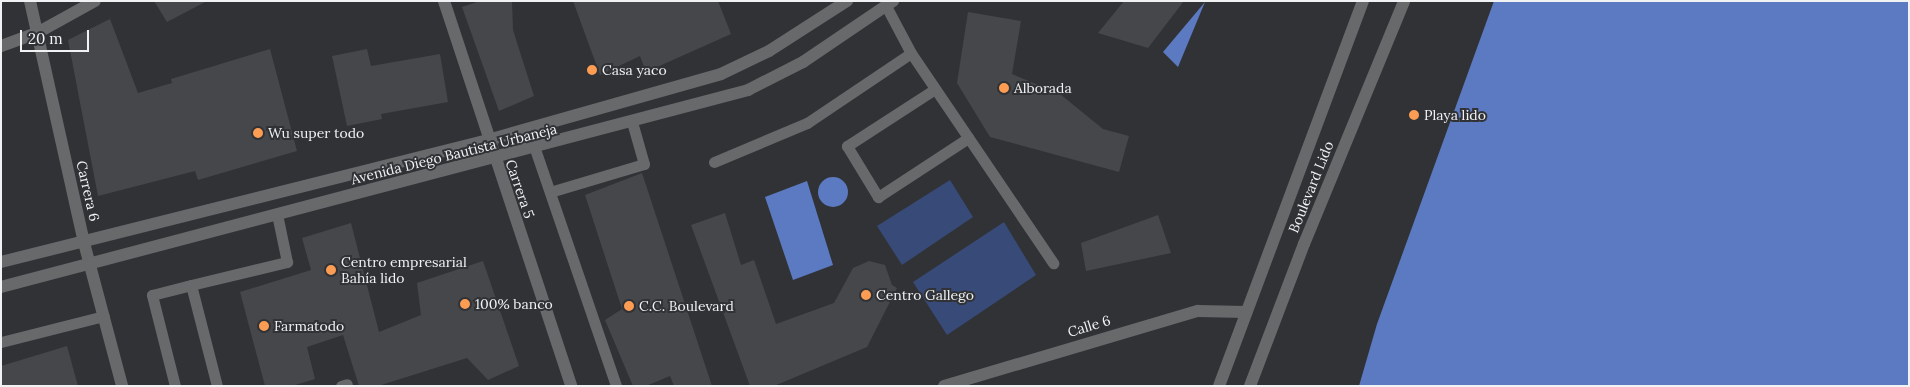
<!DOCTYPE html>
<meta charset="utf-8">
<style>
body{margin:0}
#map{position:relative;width:1910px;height:387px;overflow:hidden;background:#303236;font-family:Lora,serif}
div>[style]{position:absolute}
.green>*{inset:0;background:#384a77}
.water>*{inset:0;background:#5c7ac1}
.round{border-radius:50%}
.building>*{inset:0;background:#45474b}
.lane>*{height:11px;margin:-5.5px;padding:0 5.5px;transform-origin:5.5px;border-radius:5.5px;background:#68696b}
.street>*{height:12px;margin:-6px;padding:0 6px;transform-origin:6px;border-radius:6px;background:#68696b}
.dots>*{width:14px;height:14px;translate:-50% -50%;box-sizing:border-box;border:2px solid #303236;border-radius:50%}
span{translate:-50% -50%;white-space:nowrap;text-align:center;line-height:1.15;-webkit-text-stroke:4px #303236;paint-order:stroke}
.poi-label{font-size:14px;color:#f1f2f4}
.left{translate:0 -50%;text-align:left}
.street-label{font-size:14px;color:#f1f2f4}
.frame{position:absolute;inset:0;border:2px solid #f1f2f4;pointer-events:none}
.scale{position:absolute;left:20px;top:30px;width:69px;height:22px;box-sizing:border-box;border:2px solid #f1f2f4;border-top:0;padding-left:6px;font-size:15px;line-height:18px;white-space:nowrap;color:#f1f2f4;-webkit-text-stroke:4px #303236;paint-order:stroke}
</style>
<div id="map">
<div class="green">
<div style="clip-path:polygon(950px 180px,973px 217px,902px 265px,877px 226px)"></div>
<div style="clip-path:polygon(1004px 222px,1036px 275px,947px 335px,913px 282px)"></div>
</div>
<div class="water">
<div style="clip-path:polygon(1494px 1px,1909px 1px,1909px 386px,1359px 386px,1377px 324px)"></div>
<div style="clip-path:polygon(1205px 2px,1178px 67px,1163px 52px)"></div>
<div class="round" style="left:818px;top:177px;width:30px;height:30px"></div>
<div style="clip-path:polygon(807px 181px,833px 265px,793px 280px,765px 197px)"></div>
</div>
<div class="building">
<div style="clip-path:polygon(154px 1px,207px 1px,167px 22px)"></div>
<div style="clip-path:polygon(480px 1px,512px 1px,513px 30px,534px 96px,499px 111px,462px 7px)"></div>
<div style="clip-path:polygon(573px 1px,718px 1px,731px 34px,646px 72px,640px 56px,600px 75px)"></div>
<div style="clip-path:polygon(1124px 1px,1184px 1px,1148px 48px,1098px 33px)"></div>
<div style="clip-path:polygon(968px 12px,1021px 21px,1012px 74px,1060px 94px,1103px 129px,1129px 136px,1119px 172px,990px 137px,957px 83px)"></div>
<div style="clip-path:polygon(110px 19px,138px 93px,172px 83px,171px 79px,270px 49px,297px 151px,198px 180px,195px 171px,98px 196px,68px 40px)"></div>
<div style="clip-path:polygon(367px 49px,371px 66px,440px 54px,448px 102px,381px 114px,382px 119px,347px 126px,332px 56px)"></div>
<div style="clip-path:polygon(642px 173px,665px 243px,712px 386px,674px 386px,670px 376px,646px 386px,633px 386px,605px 320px,622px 309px,585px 195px)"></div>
<div style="clip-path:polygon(725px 213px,741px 265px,754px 260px,776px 324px,834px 303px,853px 268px,869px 261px,885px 265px,892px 285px,897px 288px,867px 347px,774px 386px,750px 386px,691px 225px)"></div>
<div style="clip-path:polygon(1158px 215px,1171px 253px,1086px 271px,1081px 243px)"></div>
<div style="clip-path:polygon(351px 223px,379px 332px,421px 315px,417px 283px,483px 261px,519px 366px,488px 380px,467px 358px,378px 386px,359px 386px,343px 335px,307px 347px,315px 379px,292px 386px,265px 386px,240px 292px,311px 270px,302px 238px)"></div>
<div style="clip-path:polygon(67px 346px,78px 386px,1px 386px,1px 366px)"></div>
</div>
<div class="lane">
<div style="left:886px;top:6px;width:53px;rotate:62deg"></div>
<div style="left:911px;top:53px;width:254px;rotate:55.9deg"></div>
<div style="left:935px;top:89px;width:105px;rotate:147.1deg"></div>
<div style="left:847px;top:146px;width:60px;rotate:58.7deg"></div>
<div style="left:878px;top:197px;width:108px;rotate:-33.2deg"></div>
<div style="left:535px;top:149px;width:250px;rotate:71.1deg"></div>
<div style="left:714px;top:162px;width:101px;rotate:-22.8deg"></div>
<div style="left:807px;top:123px;width:125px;rotate:-33.9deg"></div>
<div style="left:550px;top:192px;width:98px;rotate:-16.6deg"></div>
<div style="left:644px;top:164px;width:44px;rotate:-105.9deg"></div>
<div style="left:1px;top:342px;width:106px;rotate:-14.2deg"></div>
<div style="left:175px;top:386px;width:94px;rotate:-104.2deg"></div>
<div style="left:152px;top:295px;width:40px;rotate:-14.4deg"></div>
<div style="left:217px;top:386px;width:104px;rotate:-104.4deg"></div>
<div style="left:191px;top:285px;width:99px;rotate:-13.5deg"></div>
<div style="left:287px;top:262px;width:49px;rotate:-101.8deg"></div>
<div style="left:341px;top:386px;width:6px;rotate:-18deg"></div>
</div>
<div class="street">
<div style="left:30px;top:1px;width:244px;rotate:77.4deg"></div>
<div style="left:83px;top:239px;width:152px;rotate:75.1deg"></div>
<div style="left:444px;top:1px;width:405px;rotate:71.7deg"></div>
<div style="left:1px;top:46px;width:38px;rotate:-20deg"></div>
<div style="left:37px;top:33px;width:66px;rotate:-28.9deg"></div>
<div style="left:1px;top:262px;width:502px;rotate:-14.06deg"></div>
<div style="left:488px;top:140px;width:242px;rotate:-15.8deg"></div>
<div style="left:721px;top:74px;width:53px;rotate:-25.6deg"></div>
<div style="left:769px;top:51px;width:93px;rotate:-32.7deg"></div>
<div style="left:1px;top:287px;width:773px;rotate:-14.77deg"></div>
<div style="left:748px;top:90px;width:62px;rotate:-27deg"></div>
<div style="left:803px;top:62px;width:109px;rotate:-34.1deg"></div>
<div style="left:944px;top:386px;width:265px;rotate:-16.5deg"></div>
<div style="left:1198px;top:311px;width:48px;rotate:1.2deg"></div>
<div style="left:1219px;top:386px;width:411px;rotate:-69.5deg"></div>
<div style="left:1250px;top:386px;width:152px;rotate:-69.2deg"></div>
<div style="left:1304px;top:244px;width:263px;rotate:-67.6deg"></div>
</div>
<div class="dots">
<div style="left:592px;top:70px;background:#fd9d54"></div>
<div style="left:1004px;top:88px;background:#fd9d54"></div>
<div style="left:1414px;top:115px;background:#fd9d54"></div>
<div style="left:258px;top:133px;background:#fd9d54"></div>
<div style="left:331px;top:270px;background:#fd9d54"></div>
<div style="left:866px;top:295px;background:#fd9d54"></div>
<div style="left:465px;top:304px;background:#fd9d54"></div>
<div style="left:629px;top:306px;background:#fd9d54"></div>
<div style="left:264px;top:326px;background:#fd9d54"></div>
</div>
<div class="poi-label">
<span class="left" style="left:602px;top:70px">Casa yaco</span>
<span class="left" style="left:1014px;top:88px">Alborada</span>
<span class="left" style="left:1424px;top:115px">Playa lido</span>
<span class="left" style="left:268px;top:133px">Wu super todo</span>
<span class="left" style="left:341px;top:270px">Centro empresarial<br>Bahía lido</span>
<span class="left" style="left:876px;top:295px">Centro Gallego</span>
<span class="left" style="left:475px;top:304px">100% banco</span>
<span class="left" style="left:639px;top:306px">C.C. Boulevard</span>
<span class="left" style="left:274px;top:326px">Farmatodo</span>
</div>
<div class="street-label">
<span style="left:454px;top:154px;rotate:-14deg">Avenida Diego Bautista Urbaneja</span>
<span style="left:1311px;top:187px;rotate:-68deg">Boulevard Lido</span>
<span style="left:520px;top:189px;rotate:71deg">Carrera 5</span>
<span style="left:88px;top:191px;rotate:77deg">Carrera 6</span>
<span style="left:1089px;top:326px;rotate:-17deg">Calle 6</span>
</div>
<div class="frame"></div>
<div class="scale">20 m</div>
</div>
